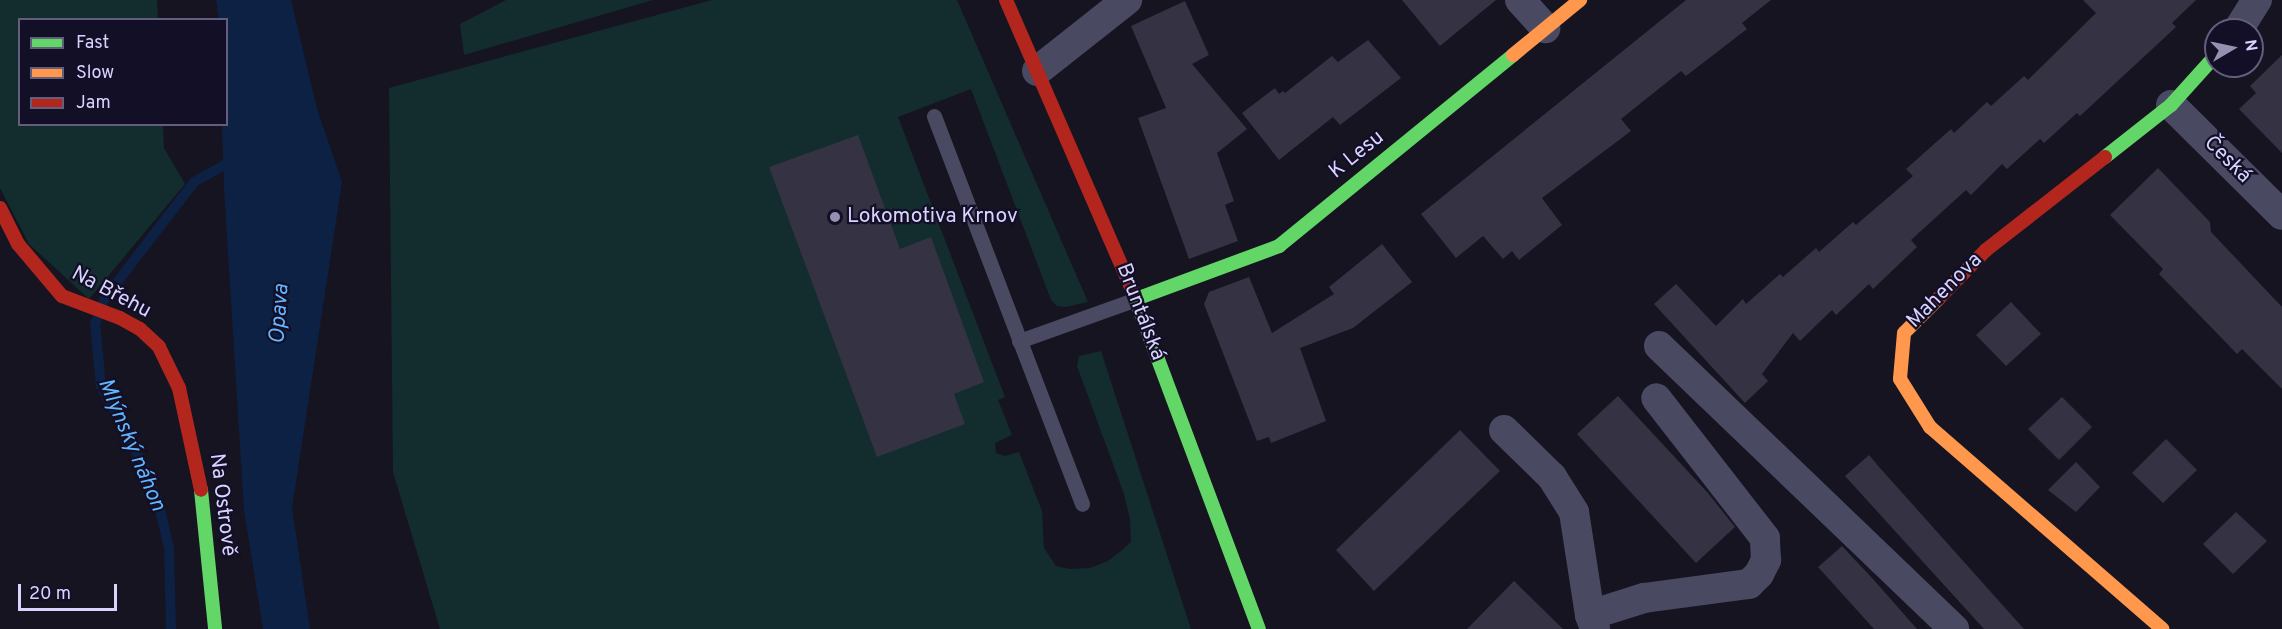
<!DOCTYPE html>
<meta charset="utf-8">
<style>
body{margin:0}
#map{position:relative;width:2282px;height:629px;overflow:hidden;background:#161421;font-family:Overpass,sans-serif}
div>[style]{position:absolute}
.green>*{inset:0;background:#132c2d}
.water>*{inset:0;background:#0d2144}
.stream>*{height:10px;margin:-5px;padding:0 5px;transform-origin:5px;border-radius:5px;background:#0d2144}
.building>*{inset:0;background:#343243}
.lane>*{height:15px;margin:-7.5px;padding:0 7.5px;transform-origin:7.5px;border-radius:7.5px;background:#4a4962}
.street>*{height:30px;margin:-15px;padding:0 15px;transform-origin:15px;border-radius:15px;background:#4a4962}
.fast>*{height:14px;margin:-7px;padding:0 7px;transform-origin:7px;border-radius:7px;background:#63d668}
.slow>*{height:14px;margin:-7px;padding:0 7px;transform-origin:7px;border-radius:7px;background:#ff974d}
.jam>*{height:14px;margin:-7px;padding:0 7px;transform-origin:7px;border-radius:7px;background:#b3261e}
.dots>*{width:16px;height:16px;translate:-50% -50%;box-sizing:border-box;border:3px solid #130f26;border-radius:50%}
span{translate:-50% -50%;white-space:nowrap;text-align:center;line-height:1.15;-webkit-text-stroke:4.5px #130f26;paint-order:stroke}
.street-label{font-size:21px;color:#d9d4ff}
.poi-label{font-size:21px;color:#d9d4ff}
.left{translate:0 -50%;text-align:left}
.water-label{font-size:22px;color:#62b6ff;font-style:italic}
.legend{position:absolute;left:18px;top:18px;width:210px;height:108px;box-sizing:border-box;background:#130f26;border:2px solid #625e7d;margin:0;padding:8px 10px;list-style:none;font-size:18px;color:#d9d4ff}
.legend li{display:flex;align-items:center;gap:12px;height:30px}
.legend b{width:30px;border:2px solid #625e7d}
.north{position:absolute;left:2204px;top:18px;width:60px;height:60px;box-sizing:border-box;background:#130f26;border:2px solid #625e7d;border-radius:50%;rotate:81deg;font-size:16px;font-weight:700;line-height:24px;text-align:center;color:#d9d4ff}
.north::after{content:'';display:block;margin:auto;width:21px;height:27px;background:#9591b1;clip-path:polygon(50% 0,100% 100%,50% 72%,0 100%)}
.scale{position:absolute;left:18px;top:584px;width:99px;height:27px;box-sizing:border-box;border:3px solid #d9d4ff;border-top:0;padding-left:8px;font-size:18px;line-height:21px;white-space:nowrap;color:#d9d4ff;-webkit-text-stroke:4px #130f26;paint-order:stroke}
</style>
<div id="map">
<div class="green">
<div style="clip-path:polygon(0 0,157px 0,158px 19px,20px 20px,20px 124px,163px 125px,164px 148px,185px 184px,89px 299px,29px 244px,0 188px)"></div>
<div style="clip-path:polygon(506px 0,653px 0,464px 55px,460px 24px)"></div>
<div style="clip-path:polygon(712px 0,957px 0,1088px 302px,1066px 307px,1057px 306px,1051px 300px,971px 89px,898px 117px,1005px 397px,998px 400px,1012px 435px,995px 443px,996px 453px,1005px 456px,1019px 452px,1042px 511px,1044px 548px,1056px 566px,1069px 569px,1090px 568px,1108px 561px,1121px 551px,1131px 542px,1130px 519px,1124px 494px,1077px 366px,1079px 356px,1101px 351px,1191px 629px,440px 629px,393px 472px,389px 88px)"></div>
</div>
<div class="water">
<div style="clip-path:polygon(216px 0,291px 0,317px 109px,342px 182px,292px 508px,310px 629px,263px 629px,244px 510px,224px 188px,222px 125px,226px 124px,226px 20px,219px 19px)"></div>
</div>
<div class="stream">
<div style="left:171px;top:629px;width:81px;rotate:-91.4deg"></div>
<div style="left:169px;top:548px;width:48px;rotate:-103.2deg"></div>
<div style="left:158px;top:501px;width:48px;rotate:-113.4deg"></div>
<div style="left:139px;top:457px;width:81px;rotate:-118.2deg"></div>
<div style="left:101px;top:386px;width:62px;rotate:-95.5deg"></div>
<div style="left:95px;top:324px;width:28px;rotate:-69deg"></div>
<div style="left:105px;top:298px;width:146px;rotate:-52.5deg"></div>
<div style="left:194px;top:182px;width:47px;rotate:-29.3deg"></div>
</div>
<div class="building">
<div style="clip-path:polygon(1402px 0,1496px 0,1440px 46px)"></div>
<div style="clip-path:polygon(1686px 0,1771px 0,1742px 23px,1747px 29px,1686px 76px,1681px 71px,1621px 119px,1631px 131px,1542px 198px,1562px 225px,1519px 260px,1512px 251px,1503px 259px,1483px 236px,1456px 258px,1421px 214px)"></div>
<div style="clip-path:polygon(2083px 0,2196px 0,2172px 23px,2176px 27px,2080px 116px,2077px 113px,2044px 143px,2040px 139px,2007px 169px,2002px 164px,1971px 195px,1966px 190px,1911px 240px,1917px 247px,1873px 289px,1869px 284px,1836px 315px,1832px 310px,1800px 341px,1793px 333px,1762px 374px,1768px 381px,1745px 403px,1654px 304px,1676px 284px,1716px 326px,1743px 299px,1746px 304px,1780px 274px,1783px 277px,1816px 248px,1819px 252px,1853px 222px,1856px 225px,1913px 176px,1906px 169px,1951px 129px,1954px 133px,1987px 102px,1991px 106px,2024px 76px,2028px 80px,2096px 13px)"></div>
<div style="clip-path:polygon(1185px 1px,1209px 55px,1192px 64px,1247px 129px,1217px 153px,1234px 201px,1225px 205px,1238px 241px,1189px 259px,1138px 118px,1166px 108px,1131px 26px)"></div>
<div style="clip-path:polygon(1368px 40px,1401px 78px,1340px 125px,1333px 117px,1279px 160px,1242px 113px,1275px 88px,1279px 94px,1283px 91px,1285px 93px,1332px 56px,1338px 62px)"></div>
<div style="clip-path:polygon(2282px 55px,2282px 153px,2239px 109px,2256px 93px,2250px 86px)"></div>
<div style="clip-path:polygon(858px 135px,900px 249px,931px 237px,984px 382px,954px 394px,965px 424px,877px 457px,769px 167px)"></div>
<div style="clip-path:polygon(2158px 168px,2210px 222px,2211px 232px,2282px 307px,2282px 389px,2242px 349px,2237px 354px,2210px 326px,2159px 274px,2163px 269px,2110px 215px)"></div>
<div style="clip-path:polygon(1382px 244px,1412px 282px,1353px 328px,1300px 348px,1326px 421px,1271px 443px,1269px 437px,1257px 441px,1204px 304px,1209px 292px,1249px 277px,1272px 333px,1334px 294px,1329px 287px)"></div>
<div style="clip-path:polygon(2011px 302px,2041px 334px,2006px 366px,1976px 335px)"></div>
<div style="clip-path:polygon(1618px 396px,1708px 493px,1735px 527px,1696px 563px,1577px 434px)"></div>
<div style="clip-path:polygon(2062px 397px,2092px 427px,2059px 460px,2028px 429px)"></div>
<div style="clip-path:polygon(1460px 430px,1500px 471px,1374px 591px,1336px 550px)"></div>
<div style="clip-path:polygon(2166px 439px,2197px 470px,2163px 503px,2132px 473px)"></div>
<div style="clip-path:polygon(1869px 455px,1880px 468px,2024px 629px,1984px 629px,1845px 476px)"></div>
<div style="clip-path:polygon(2076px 462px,2100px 487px,2076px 512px,2048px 490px)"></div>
<div style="clip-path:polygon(2236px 512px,2267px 541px,2233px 574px,2203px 544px)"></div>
<div style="clip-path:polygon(1842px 546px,1873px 579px,1917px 629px,1874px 629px,1818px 567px)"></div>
<div style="clip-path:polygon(1514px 581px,1563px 629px,1467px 629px)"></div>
</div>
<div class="lane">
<div style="left:934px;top:116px;width:415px;rotate:69.1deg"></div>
<div style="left:1019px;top:341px;width:124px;rotate:-19.7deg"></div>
</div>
<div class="street">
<div style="left:1520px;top:0;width:38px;rotate:48deg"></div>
<div style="left:2238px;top:30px;width:36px;rotate:-58deg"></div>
<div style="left:1037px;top:71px;width:115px;rotate:-38.3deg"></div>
<div style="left:2171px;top:105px;width:156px;rotate:44.7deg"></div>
<div style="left:1659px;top:346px;width:409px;rotate:43.8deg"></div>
<div style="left:1504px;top:430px;width:67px;rotate:44.4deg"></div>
<div style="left:1552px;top:477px;width:41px;rotate:57.8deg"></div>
<div style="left:1574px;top:512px;width:104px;rotate:81.2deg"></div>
<div style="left:1590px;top:615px;width:15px;rotate:70deg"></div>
<div style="left:1590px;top:615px;width:57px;rotate:-17.5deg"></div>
<div style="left:1644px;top:598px;width:106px;rotate:-7.6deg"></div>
<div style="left:1749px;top:584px;width:14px;rotate:-45deg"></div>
<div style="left:1759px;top:574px;width:16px;rotate:-63deg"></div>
<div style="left:1766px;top:560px;width:22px;rotate:-93deg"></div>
<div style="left:1765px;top:538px;width:177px;rotate:-127.9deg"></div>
</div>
<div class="fast">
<div style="left:2105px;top:157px;width:84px;rotate:-38.2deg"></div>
<div style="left:2171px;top:105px;width:67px;rotate:-48deg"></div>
<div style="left:1131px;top:287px;width:365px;rotate:69.5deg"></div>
<div style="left:1136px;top:299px;width:153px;rotate:-20.3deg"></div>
<div style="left:1279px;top:246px;width:302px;rotate:-39.2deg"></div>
<div style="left:201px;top:490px;width:140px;rotate:84.2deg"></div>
</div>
<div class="slow">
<div style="left:1513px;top:55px;width:87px;rotate:-39.4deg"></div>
<div style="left:1939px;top:298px;width:49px;rotate:135deg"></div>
<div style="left:1904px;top:333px;width:46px;rotate:95deg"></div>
<div style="left:1900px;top:379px;width:57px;rotate:58deg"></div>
<div style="left:1930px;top:427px;width:308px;rotate:41deg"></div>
</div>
<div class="jam">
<div style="left:1006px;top:0;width:313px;rotate:66.5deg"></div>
<div style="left:0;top:208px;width:40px;rotate:63.4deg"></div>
<div style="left:18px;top:244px;width:68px;rotate:49.8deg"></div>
<div style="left:62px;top:296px;width:62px;rotate:20.8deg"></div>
<div style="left:120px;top:318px;width:23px;rotate:29deg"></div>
<div style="left:140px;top:329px;width:26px;rotate:43deg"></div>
<div style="left:159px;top:347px;width:46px;rotate:64deg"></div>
<div style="left:179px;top:388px;width:104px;rotate:77.8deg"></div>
<div style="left:1939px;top:298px;width:67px;rotate:-45.6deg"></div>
<div style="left:1986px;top:250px;width:151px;rotate:-38deg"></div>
</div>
<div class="dots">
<div style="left:835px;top:217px;background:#9591b1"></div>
</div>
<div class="street-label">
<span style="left:1357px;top:155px;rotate:-39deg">K Lesu</span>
<span style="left:2227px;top:160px;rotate:45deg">Česká</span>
<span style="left:1945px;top:291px;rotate:-45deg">Mahenova</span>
<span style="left:111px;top:293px;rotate:28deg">Na Břehu</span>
<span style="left:1140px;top:312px;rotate:69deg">Bruntálská</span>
<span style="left:222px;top:505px;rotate:83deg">Na Ostrově</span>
</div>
<div class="poi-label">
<span class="left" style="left:847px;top:217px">Lokomotiva Krnov</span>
</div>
<div class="water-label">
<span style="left:280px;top:314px;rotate:-86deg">Opava</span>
<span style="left:131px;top:445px;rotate:67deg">Mlýnský náhon</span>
</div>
<ul class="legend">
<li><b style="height:8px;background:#63d668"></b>Fast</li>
<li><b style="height:8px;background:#ff974d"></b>Slow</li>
<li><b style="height:8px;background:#b3261e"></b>Jam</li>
</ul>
<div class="north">N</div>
<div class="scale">20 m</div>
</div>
